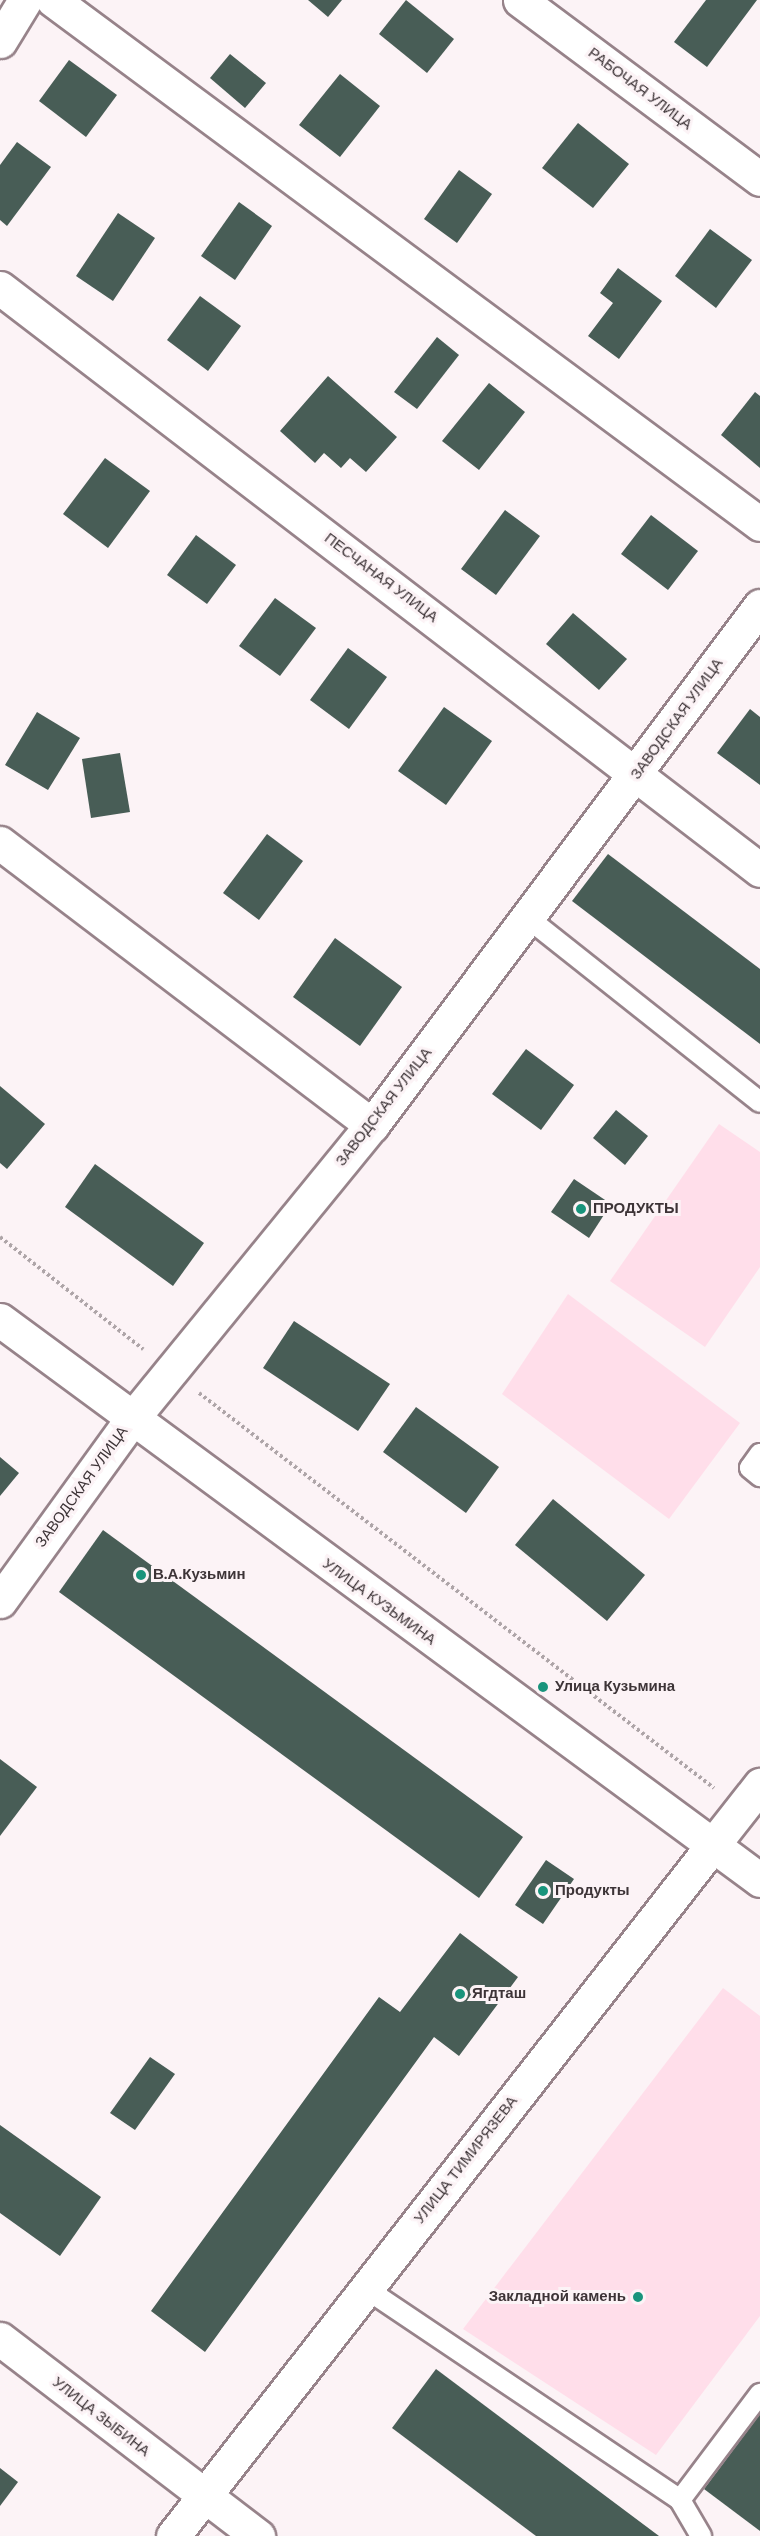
<!DOCTYPE html>
<meta charset="utf-8">
<style>
body{margin:0}
#map{position:relative;width:760px;height:2536px;overflow:hidden;background:#fcf3f6;font-family:"DM Sans",sans-serif}
div>[style]{position:absolute}
.green>*{inset:0;background:#ffdeea}
.building>*{inset:0;background:#485d56}
.path>*{height:4px;margin-top:-2px;transform-origin:0;background:repeating-linear-gradient(90deg,#aea5a8 0 3px,transparent 0 6px)}
.roads{filter:drop-shadow(2px 0 #97838a) drop-shadow(-2px 0 #97838a) drop-shadow(0 2px #97838a) drop-shadow(0 -2px #97838a)}
.lane>*{height:20px;margin:-10px;padding:0 10px;transform-origin:10px;border-radius:10px;background:#fff}
.street>*{height:33px;margin:-16.5px;padding:0 16.5px;transform-origin:16.5px;border-radius:16.5px;background:#fff}
.secondary>*{height:33px;margin:-16.5px;padding:0 16.5px;transform-origin:16.5px;border-radius:16.5px;background:#fff}
.dots>*{width:16px;height:16px;translate:-50% -50%;box-sizing:border-box;border:3px solid #fcf3f6;border-radius:50%}
span{translate:-50% -50%;white-space:nowrap;text-align:center;line-height:1.15;-webkit-text-stroke:6px #fcf3f6;paint-order:stroke}
.street-label{font-size:15px;color:#3d3437}
.poi-label{font-size:15px;color:#3d3437;font-weight:700}
.left{translate:0 -50%;text-align:left}
.right{translate:-100% -50%;text-align:right}
</style>
<div id="map">
<div class="green">
<div style="clip-path:polygon(719px 1124px,760px 1152px,760px 1267px,705px 1347px,610px 1281px)"></div>
<div style="clip-path:polygon(568px 1294px,740px 1423px,669px 1519px,502px 1394px)"></div>
<div style="clip-path:polygon(723px 1988px,760px 2016px,760px 2316px,656px 2455px,463px 2329px)"></div>
</div>
<div class="building">
<div style="clip-path:polygon(308px 0,342px 0,328px 17px)"></div>
<div style="clip-path:polygon(406px 0,454px 39px,427px 73px,379px 34px)"></div>
<div style="clip-path:polygon(706px 0,757px 0,707px 67px,674px 42px)"></div>
<div style="clip-path:polygon(230px 54px,266px 83px,245px 108px,210px 78px)"></div>
<div style="clip-path:polygon(69px 60px,117px 95px,86px 137px,39px 101px)"></div>
<div style="clip-path:polygon(340px 74px,380px 106px,340px 157px,299px 125px)"></div>
<div style="clip-path:polygon(578px 123px,629px 164px,593px 208px,542px 168px)"></div>
<div style="clip-path:polygon(17px 142px,51px 167px,7px 226px,0 220px,0 165px)"></div>
<div style="clip-path:polygon(459px 170px,492px 194px,457px 243px,424px 219px)"></div>
<div style="clip-path:polygon(239px 202px,272px 226px,235px 280px,201px 256px)"></div>
<div style="clip-path:polygon(118px 213px,155px 238px,113px 301px,76px 276px)"></div>
<div style="clip-path:polygon(710px 229px,752px 260px,716px 308px,675px 276px)"></div>
<div style="clip-path:polygon(618px 268px,662px 301px,619px 359px,588px 336px,613px 303px,600px 293px)"></div>
<div style="clip-path:polygon(200px 296px,241px 326px,208px 371px,167px 340px)"></div>
<div style="clip-path:polygon(437px 337px,459px 355px,417px 409px,394px 392px)"></div>
<div style="clip-path:polygon(328px 376px,397px 437px,366px 472px,350px 458px,341px 468px,324px 453px,315px 463px,280px 431px)"></div>
<div style="clip-path:polygon(489px 383px,525px 412px,479px 470px,442px 441px)"></div>
<div style="clip-path:polygon(755px 392px,760px 396px,760px 468px,721px 435px)"></div>
<div style="clip-path:polygon(105px 458px,150px 491px,108px 548px,63px 514px)"></div>
<div style="clip-path:polygon(505px 510px,540px 536px,496px 595px,461px 569px)"></div>
<div style="clip-path:polygon(651px 515px,698px 551px,668px 590px,621px 554px)"></div>
<div style="clip-path:polygon(196px 535px,236px 565px,207px 604px,167px 575px)"></div>
<div style="clip-path:polygon(275px 598px,316px 628px,280px 676px,239px 646px)"></div>
<div style="clip-path:polygon(573px 613px,627px 659px,599px 690px,546px 644px)"></div>
<div style="clip-path:polygon(348px 648px,387px 677px,349px 729px,310px 700px)"></div>
<div style="clip-path:polygon(444px 707px,492px 741px,446px 805px,398px 771px)"></div>
<div style="clip-path:polygon(750px 709px,760px 717px,760px 785px,717px 753px)"></div>
<div style="clip-path:polygon(37px 712px,80px 738px,48px 790px,5px 765px)"></div>
<div style="clip-path:polygon(120px 753px,130px 812px,91px 818px,82px 759px)"></div>
<div style="clip-path:polygon(267px 834px,303px 861px,259px 920px,223px 893px)"></div>
<div style="clip-path:polygon(608px 854px,760px 969px,760px 1044px,572px 901px)"></div>
<div style="clip-path:polygon(335px 938px,402px 987px,360px 1046px,293px 997px)"></div>
<div style="clip-path:polygon(526px 1049px,574px 1085px,541px 1130px,492px 1094px)"></div>
<div style="clip-path:polygon(0 1086px,45px 1124px,7px 1169px,0 1163px)"></div>
<div style="clip-path:polygon(616px 1110px,648px 1136px,625px 1165px,593px 1138px)"></div>
<div style="clip-path:polygon(95px 1164px,204px 1243px,173px 1286px,65px 1207px)"></div>
<div style="clip-path:polygon(574px 1179px,611px 1204px,589px 1238px,551px 1212px)"></div>
<div style="clip-path:polygon(294px 1321px,390px 1384px,358px 1431px,263px 1368px)"></div>
<div style="clip-path:polygon(416px 1407px,499px 1467px,466px 1513px,383px 1452px)"></div>
<div style="clip-path:polygon(0 1457px,19px 1473px,0 1496px)"></div>
<div style="clip-path:polygon(553px 1499px,645px 1575px,607px 1621px,515px 1545px)"></div>
<div style="clip-path:polygon(103px 1530px,523px 1837px,479px 1898px,59px 1592px)"></div>
<div style="clip-path:polygon(0 1759px,37px 1787px,0 1836px)"></div>
<div style="clip-path:polygon(546px 1860px,574px 1879px,543px 1924px,515px 1905px)"></div>
<div style="clip-path:polygon(460px 1933px,518px 1977px,459px 2056px,434px 2037px,205px 2352px,151px 2311px,379px 1997px,400px 2012px)"></div>
<div style="clip-path:polygon(150px 2057px,175px 2074px,135px 2130px,110px 2113px)"></div>
<div style="clip-path:polygon(0 2125px,101px 2197px,60px 2256px,0 2213px)"></div>
<div style="clip-path:polygon(436px 2369px,659px 2536px,536px 2536px,392px 2428px)"></div>
<div style="clip-path:polygon(760px 2414px,760px 2531px,704px 2489px)"></div>
<div style="clip-path:polygon(0 2468px,18px 2482px,0 2506px)"></div>
</div>
<div class="path">
<div style="left:0;top:1237px;width:182px;rotate:38.1deg"></div>
<div style="left:199px;top:1393px;width:649px;rotate:37.49deg"></div>
</div>
<div class="roads">
<div class="lane">
<div style="left:528px;top:918px;width:296px;rotate:38.4deg"></div>
<div style="left:760px;top:1454px;width:17px;rotate:126deg"></div>
<div style="left:750px;top:1468px;width:13px;rotate:39deg"></div>
<div style="left:365px;top:2288px;width:380px;rotate:33.9deg"></div>
<div style="left:680px;top:2500px;width:133px;rotate:-53deg"></div>
<div style="left:680px;top:2500px;width:42px;rotate:59.7deg"></div>
</div>
<div class="street">
<div style="left:53px;top:0;width:880px;rotate:36.54deg"></div>
<div style="left:520px;top:0;width:299px;rotate:36.7deg"></div>
<div style="left:0;top:41px;width:48px;rotate:-58.6deg"></div>
<div style="left:0;top:288px;width:957px;rotate:37.44deg"></div>
<div style="left:0;top:843px;width:467px;rotate:37.2deg"></div>
<div style="left:0;top:1601px;width:223px;rotate:-54.1deg"></div>
<div style="left:131px;top:1420px;width:381px;rotate:-50.8deg"></div>
<div style="left:372px;top:1125px;width:648px;rotate:-53.22deg"></div>
<div style="left:712px;top:1846px;width:78px;rotate:-51.8deg"></div>
<div style="left:0;top:2339px;width:325px;rotate:37.4deg"></div>
</div>
<div class="secondary">
<div style="left:0;top:1320px;width:944px;rotate:36.38deg"></div>
<div style="left:173px;top:2536px;width:876px;rotate:-52deg"></div>
</div>
</div>
<div class="dots">
<div style="left:581px;top:1209px;background:#19947c"></div>
<div style="left:141px;top:1575px;background:#19947c"></div>
<div style="left:543px;top:1687px;background:#19947c"></div>
<div style="left:543px;top:1891px;background:#19947c"></div>
<div style="left:460px;top:1994px;background:#19947c"></div>
<div style="left:638px;top:2297px;background:#19947c"></div>
</div>
<div class="street-label">
<span style="left:640px;top:89px;rotate:37deg">РАБОЧАЯ УЛИЦА</span>
<span style="left:381px;top:578px;rotate:37deg">ПЕСЧАНАЯ УЛИЦА</span>
<span style="left:677px;top:719px;rotate:-54deg">ЗАВОДСКАЯ УЛИЦА</span>
<span style="left:384px;top:1107px;rotate:-52deg">ЗАВОДСКАЯ УЛИЦА</span>
<span style="left:82px;top:1487px;rotate:-54deg">ЗАВОДСКАЯ УЛИЦА</span>
<span style="left:379px;top:1602px;rotate:36deg">УЛИЦА КУЗЬМИНА</span>
<span style="left:466px;top:2160px;rotate:-52deg">УЛИЦА ТИМИРЯЗЕВА</span>
<span style="left:101px;top:2417px;rotate:38deg">УЛИЦА ЗЫБИНА</span>
</div>
<div class="poi-label">
<span class="left" style="left:593px;top:1209px">ПРОДУКТЫ</span>
<span class="left" style="left:153px;top:1575px">В.А.Кузьмин</span>
<span class="left" style="left:555px;top:1687px">Улица Кузьмина</span>
<span class="left" style="left:555px;top:1891px">Продукты</span>
<span class="left" style="left:472px;top:1994px">Ягдташ</span>
<span class="right" style="left:626px;top:2297px">Закладной камень</span>
</div>
</div>
